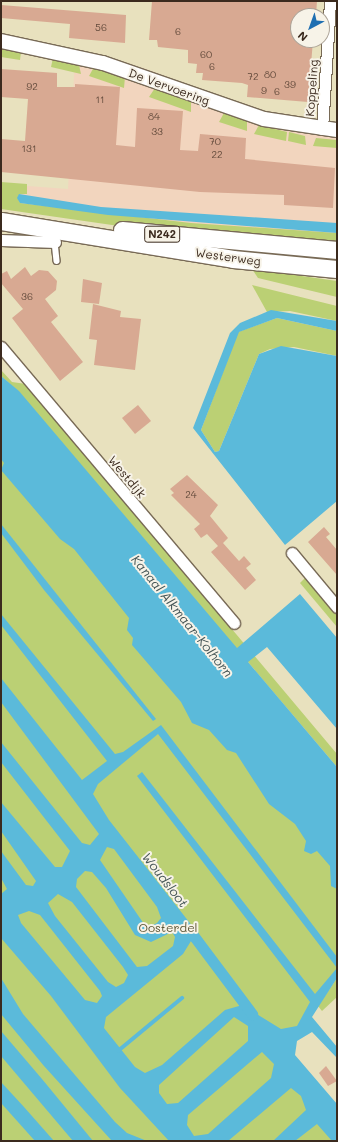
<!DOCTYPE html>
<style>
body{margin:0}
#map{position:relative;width:338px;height:1142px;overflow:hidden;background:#e8e1be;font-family:Mali,sans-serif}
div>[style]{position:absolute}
.built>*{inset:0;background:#f2d5be}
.green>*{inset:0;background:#bbd074}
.water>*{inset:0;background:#5bbada}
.stream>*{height:3.5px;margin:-1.75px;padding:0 1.75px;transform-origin:1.75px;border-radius:1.75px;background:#5bbada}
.canal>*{height:11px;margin:-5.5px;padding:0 5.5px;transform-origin:5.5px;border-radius:5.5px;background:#5bbada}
.building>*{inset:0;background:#d8a992}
.roads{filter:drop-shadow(1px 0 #786a56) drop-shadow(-1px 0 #786a56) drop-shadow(0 1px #786a56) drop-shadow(0 -1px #786a56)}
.service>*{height:5.5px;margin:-2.75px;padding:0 2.75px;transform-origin:2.75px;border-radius:2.75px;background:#fff}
.minor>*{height:11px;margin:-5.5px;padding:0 5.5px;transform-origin:5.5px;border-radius:5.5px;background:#fff}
.tertiary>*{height:14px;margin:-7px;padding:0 7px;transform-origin:7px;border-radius:7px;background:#fff}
.primary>*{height:17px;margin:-8.5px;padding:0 8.5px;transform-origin:8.5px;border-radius:8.5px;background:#fff}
span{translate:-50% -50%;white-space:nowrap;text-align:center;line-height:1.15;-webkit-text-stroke:4px #f7f3e8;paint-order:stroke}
.number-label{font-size:10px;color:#624a3b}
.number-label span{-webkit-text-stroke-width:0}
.shield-label span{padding:1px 3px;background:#f7f3e8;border:1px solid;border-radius:3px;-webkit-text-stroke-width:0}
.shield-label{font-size:11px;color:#3b2a1e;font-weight:700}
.street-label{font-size:12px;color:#3b2a1e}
.park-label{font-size:12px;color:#5b5434}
.water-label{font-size:13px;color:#455556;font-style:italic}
.frame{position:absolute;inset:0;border:2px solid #3b2a1e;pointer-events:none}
.north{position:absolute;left:290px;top:8px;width:40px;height:40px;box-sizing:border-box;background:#f7f3e8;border:1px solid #aca397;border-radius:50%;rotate:221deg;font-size:11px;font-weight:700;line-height:16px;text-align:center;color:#3b2a1e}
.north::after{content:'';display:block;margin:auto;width:14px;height:18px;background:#1f6fb2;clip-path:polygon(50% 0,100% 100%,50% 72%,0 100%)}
</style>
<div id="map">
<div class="built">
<div style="clip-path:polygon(75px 57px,143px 68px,317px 132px,337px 131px,337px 246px,31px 209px,1px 184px,68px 189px)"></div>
</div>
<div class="green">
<div style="clip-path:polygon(1px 47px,21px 52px,20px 60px,1px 57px)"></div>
<div style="clip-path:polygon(53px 58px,79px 65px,81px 74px,51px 67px)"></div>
<div style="clip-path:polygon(94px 67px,125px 77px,124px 88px,89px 76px)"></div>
<div style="clip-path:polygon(155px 88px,191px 101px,191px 112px,149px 97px)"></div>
<div style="clip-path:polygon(224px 113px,247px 121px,247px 131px,219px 122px)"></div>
<div style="clip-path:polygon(259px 125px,287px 132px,286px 141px,254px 134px)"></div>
<div style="clip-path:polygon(289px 132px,305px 136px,306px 145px,288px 141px)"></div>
<div style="clip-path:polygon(316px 138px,337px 140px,337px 148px,313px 146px)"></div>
<div style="clip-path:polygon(1px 182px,27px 184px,27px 194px,19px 194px,20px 203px,191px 223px,337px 233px,337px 244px,119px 226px,1px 209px)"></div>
<div style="clip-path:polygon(252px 269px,337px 281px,337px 297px,258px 278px)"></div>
<div style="clip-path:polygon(252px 285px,337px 306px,337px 321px,290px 311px,267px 312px)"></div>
<div style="clip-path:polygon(277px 318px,337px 331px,337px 356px,294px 347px,270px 349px,259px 354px,219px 451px,215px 452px,201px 430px,238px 332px)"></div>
<div style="clip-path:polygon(1px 370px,12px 382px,26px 384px,337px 754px,337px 767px,18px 391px,1px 376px)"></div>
<div style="clip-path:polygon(1px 455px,39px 492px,337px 873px,337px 975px,283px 1057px,337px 1141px,1px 1141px)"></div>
<div style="clip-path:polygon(306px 577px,337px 614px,337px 627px,300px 583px)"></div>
<div style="clip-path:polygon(337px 978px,337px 997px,322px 1011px,318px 1006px)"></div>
</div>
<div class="water">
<div style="clip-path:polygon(19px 194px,101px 207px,337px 223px,337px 233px,108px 215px,20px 203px,17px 198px)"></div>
<div style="clip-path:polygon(271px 310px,337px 321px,337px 331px,277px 318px,239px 332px,201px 430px,215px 452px,219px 451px,259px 354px,281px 346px,337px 356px,337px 501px,285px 545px,193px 428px,230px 333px,240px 323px)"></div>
<div style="clip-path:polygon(1px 376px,19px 391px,237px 648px,300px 594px,337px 638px,337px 729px,267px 647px,248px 662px,337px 767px,337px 889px,331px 886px,330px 866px,317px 851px,311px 854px,304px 851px,306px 841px,295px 824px,269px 804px,236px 753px,227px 750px,209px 730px,192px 723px,181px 702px,132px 645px,133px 638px,127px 630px,129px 618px,74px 549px,60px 539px,1px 470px,4px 463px,1px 459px)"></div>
<div style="clip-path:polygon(1px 524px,156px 719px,153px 721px,44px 590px,1px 533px)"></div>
<div style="clip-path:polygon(evenodd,1px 614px,115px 754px,123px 752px,161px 725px,337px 957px,337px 968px,158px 734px,98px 784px,93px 794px,109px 820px,204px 941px,202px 949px,191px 941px,183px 954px,106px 1017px,104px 1028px,135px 1067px,145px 1073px,162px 1065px,225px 1010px,239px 1006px,247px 999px,255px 1013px,281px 1029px,297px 1026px,310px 1002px,137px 776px,142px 772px,315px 994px,337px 968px,337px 978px,312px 1017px,337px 1047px,337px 1058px,312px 1032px,297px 1041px,295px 1055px,337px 1104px,337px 1141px,332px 1141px,317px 1124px,295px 1141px,273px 1141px,306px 1110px,301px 1096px,291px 1088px,228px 1141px,169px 1141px,120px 1088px,51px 996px,1px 938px,1px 894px,7px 889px,1px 878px,1px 851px,26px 885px,33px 886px,36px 881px,1px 831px,1px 802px,55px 867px,62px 867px,70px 851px,1px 762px,1px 742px,82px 843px,90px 845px,99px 834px,1px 702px,1px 678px,82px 780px,107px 761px,1px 625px,1px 614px,107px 847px,114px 849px,157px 907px,161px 918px,157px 923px,149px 927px,144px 924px,100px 860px,107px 847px,1px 614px,85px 871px,92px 872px,106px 888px,135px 935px,151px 942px,172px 932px,175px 937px,173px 946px,147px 966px,137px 967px,76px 887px,77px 879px,85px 871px,1px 614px,58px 894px,72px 902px,123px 967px,128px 975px,124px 983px,116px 987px,108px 982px,55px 916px,48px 903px,58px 894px,1px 614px,29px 911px,40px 915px,100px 991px,102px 996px,97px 1003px,85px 1000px,21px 923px,18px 915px,29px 911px,1px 614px,234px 1017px,248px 1026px,248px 1041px,178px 1103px,167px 1104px,159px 1093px,159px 1085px,234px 1017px,1px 614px,262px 1052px,274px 1064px,271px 1078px,208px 1134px,194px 1136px,187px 1125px,188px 1115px,262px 1052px)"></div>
<div style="clip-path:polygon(1px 978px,23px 1014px,115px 1122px,127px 1133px,147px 1141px,112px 1141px,44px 1066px,1px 1014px)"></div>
<div style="clip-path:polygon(1px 1031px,42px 1079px,93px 1141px,73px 1141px,1px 1056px)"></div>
<div style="clip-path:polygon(1px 1082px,24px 1107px,54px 1141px,35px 1141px,1px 1103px)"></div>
</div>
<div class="stream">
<div style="left:118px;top:1051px;width:83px;rotate:-39.6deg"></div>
</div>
<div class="canal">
<div style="left:193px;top:935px;width:99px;rotate:53.2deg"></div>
</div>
<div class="building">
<div style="clip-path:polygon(152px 1px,317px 1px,316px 16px,298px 16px,298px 40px,313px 40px,308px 102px,247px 97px,248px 85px,242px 83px,202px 80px,203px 73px,196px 73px,197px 64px,188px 63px,188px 50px,158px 47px,157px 40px,149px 40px)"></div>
<div style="clip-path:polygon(1px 5px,126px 15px,125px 43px,69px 38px,70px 24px,1px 18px)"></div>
<div style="clip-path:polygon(1px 69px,57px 73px,57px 87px,75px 87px,75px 84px,120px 87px,116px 145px,135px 147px,137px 108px,183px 111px,180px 150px,198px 151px,200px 134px,246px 138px,245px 159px,335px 168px,333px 208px,284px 205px,284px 195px,200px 192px,1px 172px,1px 139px,25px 141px,28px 99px,1px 97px)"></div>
<div style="clip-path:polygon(25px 267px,31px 276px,39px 270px,48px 271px,57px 281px,56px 290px,45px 299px,58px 316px,51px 322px,83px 362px,60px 381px,12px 318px,23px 309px,1px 283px,1px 274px,7px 271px,11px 279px)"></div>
<div style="clip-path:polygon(83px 279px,102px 283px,99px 304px,81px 302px)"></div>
<div style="clip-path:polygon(93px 304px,121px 311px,120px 317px,141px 319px,135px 370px,94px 365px,97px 340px,89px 339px)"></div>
<div style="clip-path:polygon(138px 405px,151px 421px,135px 434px,122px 418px)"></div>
<div style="clip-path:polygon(187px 475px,218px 505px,210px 516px,228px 538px,223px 543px,239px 561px,244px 556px,251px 564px,246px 568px,256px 580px,245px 590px,211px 552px,218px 546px,207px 534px,201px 538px,194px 529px,200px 524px,171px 495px,174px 493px,170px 489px)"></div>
<div style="clip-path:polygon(324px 527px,330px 534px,326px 537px,337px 550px,337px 575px,308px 542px)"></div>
<div style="clip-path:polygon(326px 1066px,337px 1081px,328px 1086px,319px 1073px)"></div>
</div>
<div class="roads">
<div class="service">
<div style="left:55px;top:242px;width:19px;rotate:84deg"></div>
</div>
<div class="minor">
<div style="left:322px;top:129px;width:128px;rotate:-86.4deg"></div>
<div style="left:1px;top:240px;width:54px;rotate:2.1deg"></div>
<div style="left:1px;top:347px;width:361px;rotate:49.8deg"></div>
<div style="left:292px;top:553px;width:70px;rotate:50.2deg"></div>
</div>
<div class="tertiary">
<div style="left:1px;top:41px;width:104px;rotate:12.2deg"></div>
<div style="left:103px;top:63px;width:170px;rotate:19.2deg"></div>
<div style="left:264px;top:119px;width:74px;rotate:8.6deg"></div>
</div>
<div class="primary">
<div style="left:1px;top:221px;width:235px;rotate:9.3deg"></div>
<div style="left:233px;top:259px;width:104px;rotate:5.5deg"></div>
<div style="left:122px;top:230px;width:216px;rotate:5.3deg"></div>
</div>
</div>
<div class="number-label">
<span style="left:101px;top:28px">56</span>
<span style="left:178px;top:32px">6</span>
<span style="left:206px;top:55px">60</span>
<span style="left:212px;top:67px">6</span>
<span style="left:270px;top:75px">80</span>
<span style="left:253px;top:77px">72</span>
<span style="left:290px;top:85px">39</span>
<span style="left:32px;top:87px">92</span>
<span style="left:264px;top:91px">9</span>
<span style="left:277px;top:92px">6</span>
<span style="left:100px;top:100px">11</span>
<span style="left:154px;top:117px">84</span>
<span style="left:157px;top:132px">33</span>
<span style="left:215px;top:142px">70</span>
<span style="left:29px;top:149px">131</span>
<span style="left:217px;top:155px">22</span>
<span style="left:27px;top:297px">36</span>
<span style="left:191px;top:495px">24</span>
</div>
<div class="shield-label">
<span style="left:162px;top:234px">N242</span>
</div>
<div class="street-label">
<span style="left:169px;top:87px;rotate:20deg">De Vervoering</span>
<span style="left:312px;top:88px;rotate:-86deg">Koppeling</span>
<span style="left:228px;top:257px;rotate:8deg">Westerweg</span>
<span style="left:127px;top:477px;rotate:50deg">Westdijk</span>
</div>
<div class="park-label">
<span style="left:168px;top:928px">Oosterdel</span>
</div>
<div class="water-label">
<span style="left:182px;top:616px;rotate:51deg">Kanaal Alkmaar-Kolhorn</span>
<span style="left:165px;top:880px;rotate:52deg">Woudsloot</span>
</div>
<div class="frame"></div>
<div class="north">N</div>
</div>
